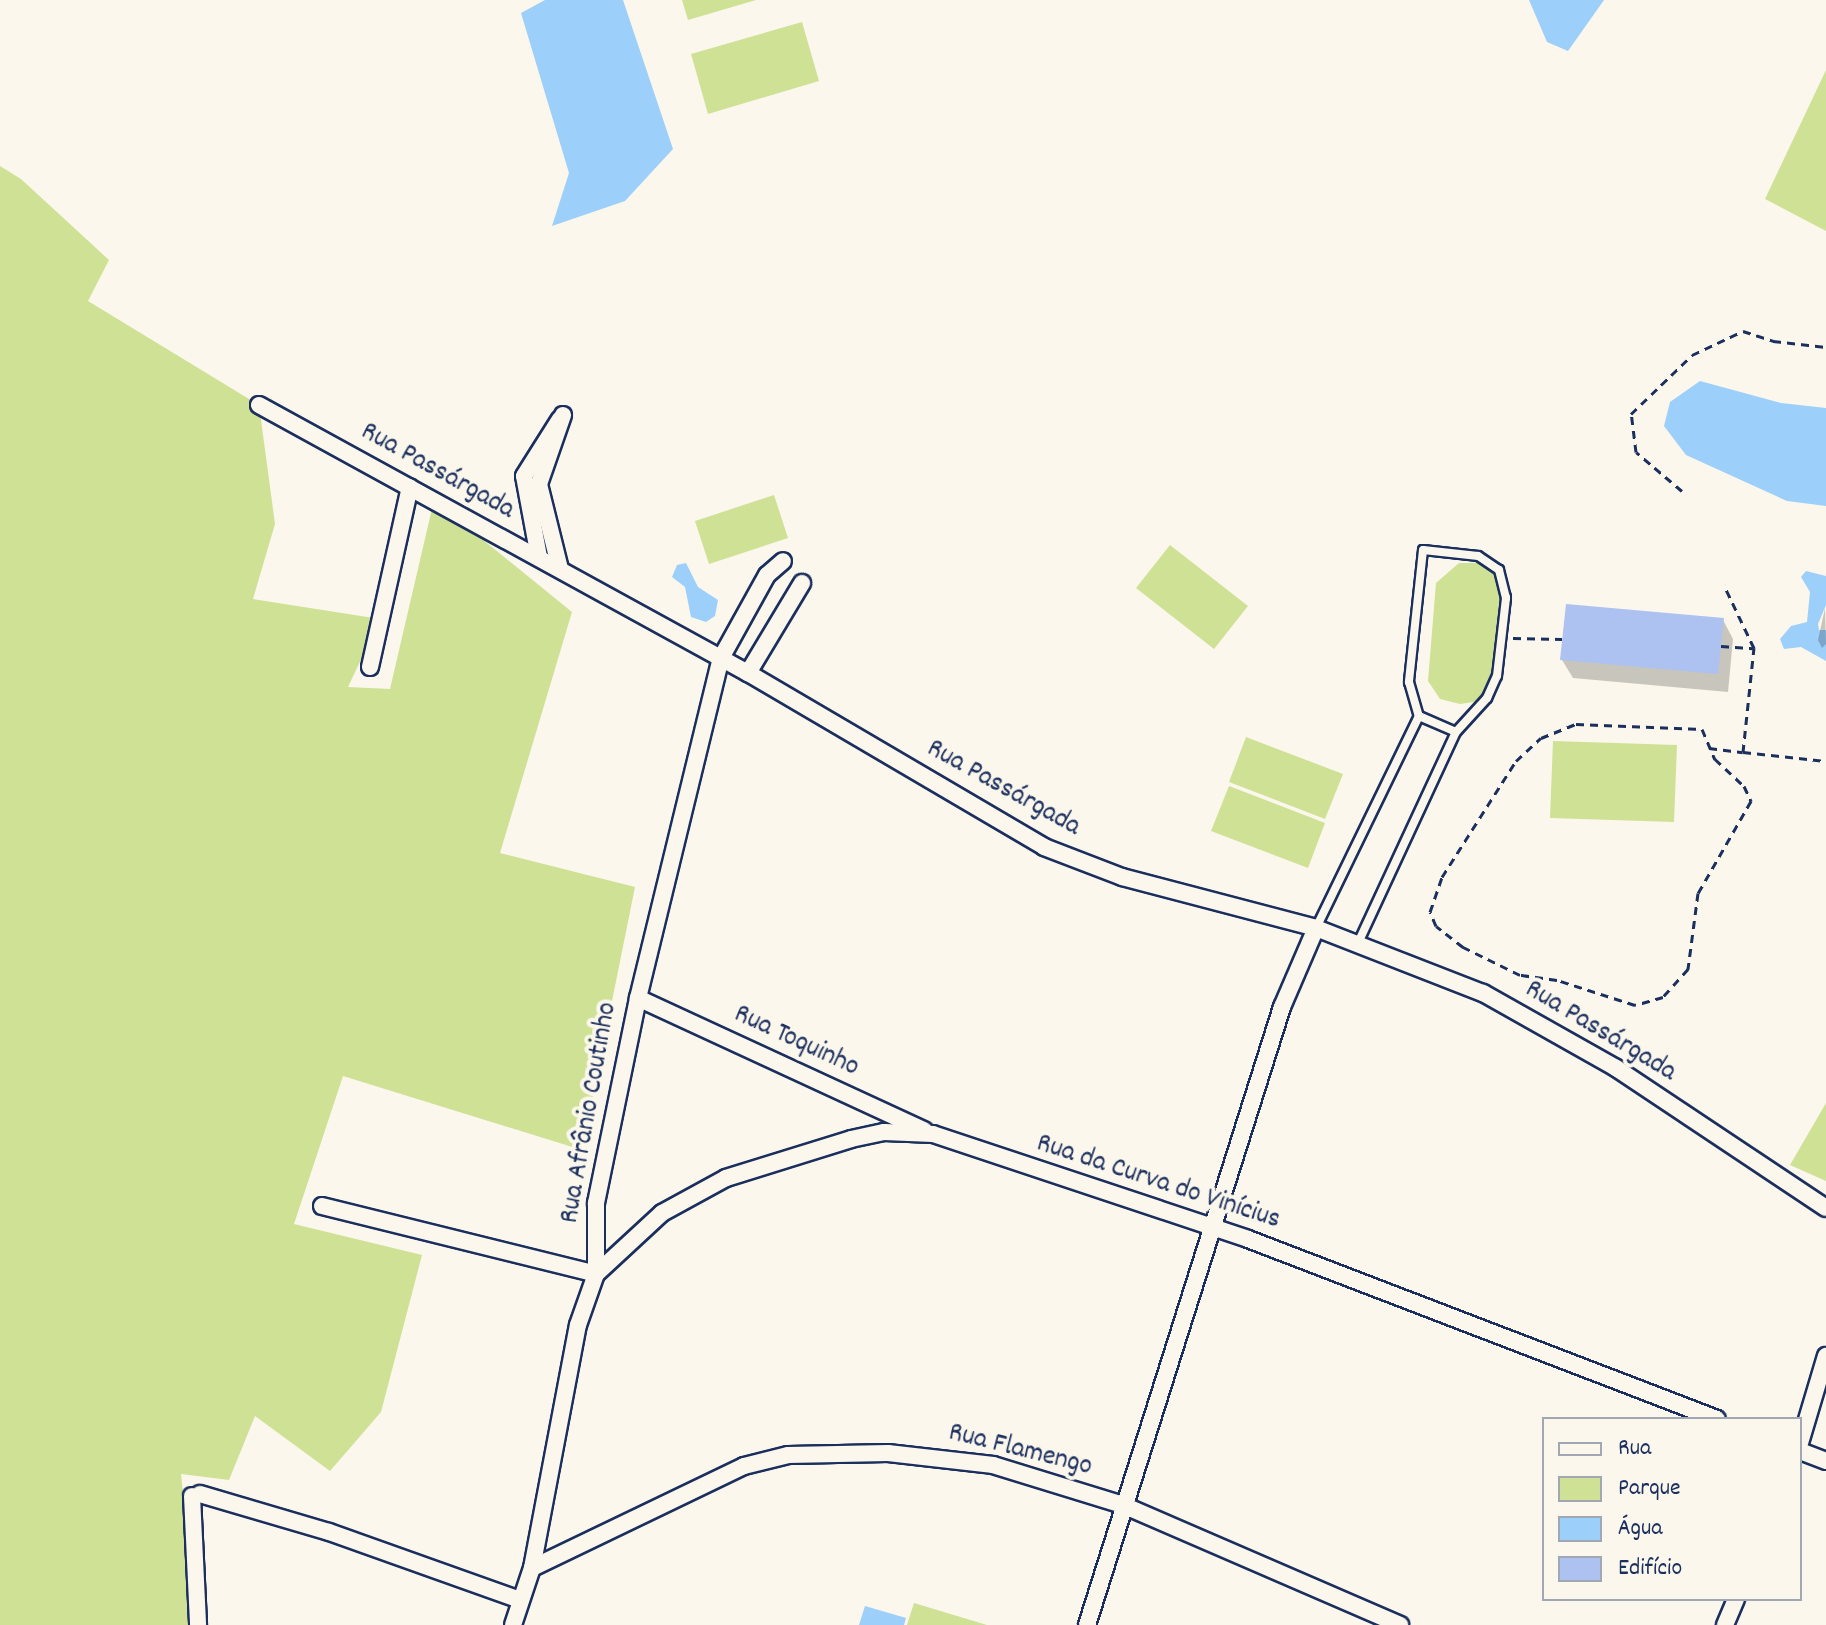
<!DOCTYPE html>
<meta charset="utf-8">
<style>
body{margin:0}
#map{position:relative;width:1826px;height:1625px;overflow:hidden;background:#fbf7ec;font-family:Dekko,sans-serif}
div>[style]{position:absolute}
.green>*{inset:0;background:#cfe195}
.water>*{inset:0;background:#9ccff9}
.shadow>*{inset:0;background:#0003}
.building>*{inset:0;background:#adc2f1}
.path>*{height:3px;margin-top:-1.5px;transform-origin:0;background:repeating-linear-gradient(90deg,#1b2f5e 0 8px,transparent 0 14px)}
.roads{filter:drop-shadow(2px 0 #1b2f5e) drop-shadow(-2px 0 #1b2f5e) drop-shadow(0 2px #1b2f5e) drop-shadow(0 -2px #1b2f5e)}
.lane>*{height:8px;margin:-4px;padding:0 4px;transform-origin:4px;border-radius:4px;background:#fbf7ec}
.street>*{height:16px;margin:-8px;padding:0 8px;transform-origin:8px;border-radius:8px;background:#fbf7ec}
span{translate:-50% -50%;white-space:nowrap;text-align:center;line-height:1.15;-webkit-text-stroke:8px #fbf7ec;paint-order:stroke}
.street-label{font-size:28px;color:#1b2f5e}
.legend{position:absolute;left:1542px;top:1417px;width:260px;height:184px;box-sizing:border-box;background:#fbf7ec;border:2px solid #a1a7b3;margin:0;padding:10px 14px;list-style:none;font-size:24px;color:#1b2f5e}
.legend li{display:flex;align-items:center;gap:16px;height:40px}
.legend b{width:40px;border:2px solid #a1a7b3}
</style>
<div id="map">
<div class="green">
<div style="clip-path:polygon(682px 0,756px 0,688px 20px)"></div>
<div style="clip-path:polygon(802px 22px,819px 81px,708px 114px,691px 54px)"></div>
<div style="clip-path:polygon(1826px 70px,1826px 231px,1765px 199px)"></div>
<div style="clip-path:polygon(0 166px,21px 179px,109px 260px,88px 301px,259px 405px,275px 524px,253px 599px,380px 619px,348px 687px,390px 689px,434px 500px,572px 612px,500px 853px,635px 887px,582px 1150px,343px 1076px,294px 1224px,422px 1255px,381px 1412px,330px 1471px,255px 1416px,229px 1480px,181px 1474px,196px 1625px,0 1625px)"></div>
<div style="clip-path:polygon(774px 495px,788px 538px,709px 564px,695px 521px)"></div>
<div style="clip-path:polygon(1170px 545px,1248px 606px,1214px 649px,1136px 588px)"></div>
<div style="clip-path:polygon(1459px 563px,1484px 563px,1502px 583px,1493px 683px,1474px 702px,1460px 704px,1440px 699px,1428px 681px,1436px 583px)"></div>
<div style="clip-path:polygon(1246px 737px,1343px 774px,1325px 819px,1229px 782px)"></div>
<div style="clip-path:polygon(1553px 741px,1677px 745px,1674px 822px,1550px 818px)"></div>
<div style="clip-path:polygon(1229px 786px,1325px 823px,1308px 868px,1211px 831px)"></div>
<div style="clip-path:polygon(1826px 1103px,1826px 1181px,1790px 1165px)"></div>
<div style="clip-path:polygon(914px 1603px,987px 1625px,907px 1625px)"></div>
</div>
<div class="water">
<div style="clip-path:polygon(545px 0,623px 0,673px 149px,625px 201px,552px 226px,569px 173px,521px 13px)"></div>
<div style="clip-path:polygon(1529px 0,1604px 0,1568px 51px,1547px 42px)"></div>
<div style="clip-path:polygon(1700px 381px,1781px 403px,1826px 408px,1826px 506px,1787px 501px,1686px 455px,1664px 426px,1670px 402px)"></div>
<div style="clip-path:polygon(686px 563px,698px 587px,718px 600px,715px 616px,706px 622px,691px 617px,685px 587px,672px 577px,677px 565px)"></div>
<div style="clip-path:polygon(1806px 571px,1826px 576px,1826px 605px,1818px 624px,1819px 630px,1826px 630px,1826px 661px,1801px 647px,1784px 649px,1780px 639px,1791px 626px,1807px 622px,1810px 592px,1801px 577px)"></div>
<div style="clip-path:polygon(865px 1606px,906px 1618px,904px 1625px,859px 1625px)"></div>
</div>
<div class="shadow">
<div style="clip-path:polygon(1825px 608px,1826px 644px,1822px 648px,1818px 640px)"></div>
<div style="clip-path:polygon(1723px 620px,1733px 639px,1728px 692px,1573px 678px,1562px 660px)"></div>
</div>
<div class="building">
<div style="clip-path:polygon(1566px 604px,1724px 618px,1718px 674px,1560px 660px)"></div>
</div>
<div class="path">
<div style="left:1682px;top:491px;width:60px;rotate:-139.7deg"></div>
<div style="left:1636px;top:452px;width:38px;rotate:-97deg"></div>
<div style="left:1631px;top:414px;width:85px;rotate:-44deg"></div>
<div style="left:1692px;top:355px;width:56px;rotate:-25.2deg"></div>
<div style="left:1743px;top:331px;width:32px;rotate:18deg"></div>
<div style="left:1773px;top:341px;width:53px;rotate:6.5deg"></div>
<div style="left:1513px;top:638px;width:49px;rotate:1.2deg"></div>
<div style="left:1721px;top:646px;width:32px;rotate:4deg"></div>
<div style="left:1576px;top:724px;width:126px;rotate:2.3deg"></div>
<div style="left:1702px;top:729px;width:33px;rotate:67deg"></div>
<div style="left:1715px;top:759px;width:40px;rotate:43deg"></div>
<div style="left:1744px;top:786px;width:17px;rotate:65deg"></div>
<div style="left:1751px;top:801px;width:106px;rotate:119.9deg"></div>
<div style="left:1698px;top:893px;width:77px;rotate:97.5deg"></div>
<div style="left:1688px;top:969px;width:38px;rotate:132deg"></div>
<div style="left:1663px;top:997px;width:29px;rotate:164deg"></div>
<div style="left:1635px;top:1005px;width:82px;rotate:-162.2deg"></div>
<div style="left:1557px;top:980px;width:37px;rotate:-172deg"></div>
<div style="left:1520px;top:975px;width:64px;rotate:-153.8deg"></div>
<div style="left:1463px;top:947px;width:34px;rotate:-142deg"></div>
<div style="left:1436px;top:926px;width:15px;rotate:-113deg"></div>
<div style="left:1430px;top:912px;width:37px;rotate:-71deg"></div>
<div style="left:1442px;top:877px;width:138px;rotate:-57.5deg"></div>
<div style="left:1516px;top:761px;width:34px;rotate:-43deg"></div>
<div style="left:1541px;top:738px;width:38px;rotate:-22deg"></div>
<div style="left:1709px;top:748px;width:34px;rotate:7deg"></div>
<div style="left:1743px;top:752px;width:105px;rotate:-84deg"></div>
<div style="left:1754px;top:648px;width:70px;rotate:-115.5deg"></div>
<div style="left:1743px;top:752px;width:83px;rotate:6.2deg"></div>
</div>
<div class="roads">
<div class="lane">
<div style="left:1316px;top:928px;width:236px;rotate:-64.1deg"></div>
<div style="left:1358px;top:943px;width:233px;rotate:-65.1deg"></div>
<div style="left:1456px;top:732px;width:46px;rotate:-47.6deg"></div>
<div style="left:1487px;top:698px;width:24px;rotate:-66deg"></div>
<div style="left:1497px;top:676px;width:79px;rotate:-83.4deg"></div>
<div style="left:1506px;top:598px;width:29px;rotate:-104deg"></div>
<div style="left:1499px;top:570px;width:25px;rotate:-146deg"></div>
<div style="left:1478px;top:556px;width:55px;rotate:-173.8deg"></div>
<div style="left:1423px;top:550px;width:133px;rotate:96.1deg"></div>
<div style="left:1409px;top:682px;width:35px;rotate:74deg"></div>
<div style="left:1419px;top:716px;width:40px;rotate:23.4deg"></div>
</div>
<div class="street">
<div style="left:259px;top:405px;width:558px;rotate:28.73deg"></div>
<div style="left:748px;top:673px;width:343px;rotate:30.4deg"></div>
<div style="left:1044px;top:847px;width:84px;rotate:21deg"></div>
<div style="left:1122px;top:877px;width:201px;rotate:14.7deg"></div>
<div style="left:1316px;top:928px;width:179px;rotate:21.3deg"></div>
<div style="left:1483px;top:993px;width:153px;rotate:29.4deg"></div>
<div style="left:1616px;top:1068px;width:252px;rotate:33.7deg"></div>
<div style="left:539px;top:557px;width:82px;rotate:-100.5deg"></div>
<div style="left:524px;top:476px;width:67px;rotate:-57.7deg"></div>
<div style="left:560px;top:569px;width:88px;rotate:-103.9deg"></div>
<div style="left:539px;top:484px;width:73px;rotate:-70.8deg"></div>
<div style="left:370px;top:667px;width:184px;rotate:-77.5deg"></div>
<div style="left:748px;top:673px;width:105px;rotate:-59deg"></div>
<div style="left:638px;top:998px;width:315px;rotate:24.8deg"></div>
<div style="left:322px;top:1206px;width:282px;rotate:13.9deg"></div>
<div style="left:596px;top:1274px;width:90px;rotate:-42.7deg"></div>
<div style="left:662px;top:1213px;width:73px;rotate:-28.7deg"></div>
<div style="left:726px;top:1178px;width:131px;rotate:-17.3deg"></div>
<div style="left:851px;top:1139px;width:34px;rotate:-12deg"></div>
<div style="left:884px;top:1132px;width:49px;rotate:2.3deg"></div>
<div style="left:933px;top:1134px;width:332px;rotate:18.4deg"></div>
<div style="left:1248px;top:1239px;width:502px;rotate:21deg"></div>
<div style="left:1800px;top:1443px;width:91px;rotate:-73.4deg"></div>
<div style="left:1800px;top:1451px;width:28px;rotate:21deg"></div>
<div style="left:200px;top:1494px;width:134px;rotate:16.4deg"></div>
<div style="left:329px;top:1532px;width:203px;rotate:19.6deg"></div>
<div style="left:192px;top:1496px;width:129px;rotate:87.3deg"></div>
<div style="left:532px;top:1568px;width:235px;rotate:-25.7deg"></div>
<div style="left:744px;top:1466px;width:45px;rotate:-14deg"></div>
<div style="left:788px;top:1455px;width:100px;rotate:-1.1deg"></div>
<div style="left:888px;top:1453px;width:106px;rotate:6.5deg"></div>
<div style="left:993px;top:1465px;width:136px;rotate:17.1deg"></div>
<div style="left:1123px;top:1505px;width:302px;rotate:23.4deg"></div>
<div style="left:513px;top:1625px;width:60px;rotate:-71.6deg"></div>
<div style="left:532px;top:1568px;width:247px;rotate:-79.3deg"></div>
<div style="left:578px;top:1325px;width:54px;rotate:-70.6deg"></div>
<div style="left:596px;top:1274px;width:71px;rotate:-90deg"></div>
<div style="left:596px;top:1203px;width:209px;rotate:-78.4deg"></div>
<div style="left:638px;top:998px;width:350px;rotate:-76.3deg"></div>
<div style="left:721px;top:658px;width:95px;rotate:-61deg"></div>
<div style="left:767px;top:575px;width:21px;rotate:-41deg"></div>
<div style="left:1087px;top:1625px;width:648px;rotate:-72.49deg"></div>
<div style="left:1282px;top:1007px;width:86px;rotate:-66.7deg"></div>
<div style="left:1725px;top:1625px;width:28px;rotate:-67deg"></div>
</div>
</div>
<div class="street-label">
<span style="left:437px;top:472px;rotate:29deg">Rua Passárgada</span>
<span style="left:1003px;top:789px;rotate:29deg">Rua Passárgada</span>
<span style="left:1600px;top:1032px;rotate:31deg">Rua Passárgada</span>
<span style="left:796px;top:1042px;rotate:25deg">Rua Toquinho</span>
<span style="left:590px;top:1113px;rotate:-80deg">Rua Afrânio Coutinho</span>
<span style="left:1158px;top:1183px;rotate:18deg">Rua da Curva do Vinícius</span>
<span style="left:1020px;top:1451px;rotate:14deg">Rua Flamengo</span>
</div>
<ul class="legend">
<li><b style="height:10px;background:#fbf7ec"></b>Rua</li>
<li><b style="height:22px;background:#cfe195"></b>Parque</li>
<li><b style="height:22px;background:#9ccff9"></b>Água</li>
<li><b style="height:22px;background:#adc2f1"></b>Edifício</li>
</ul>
</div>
